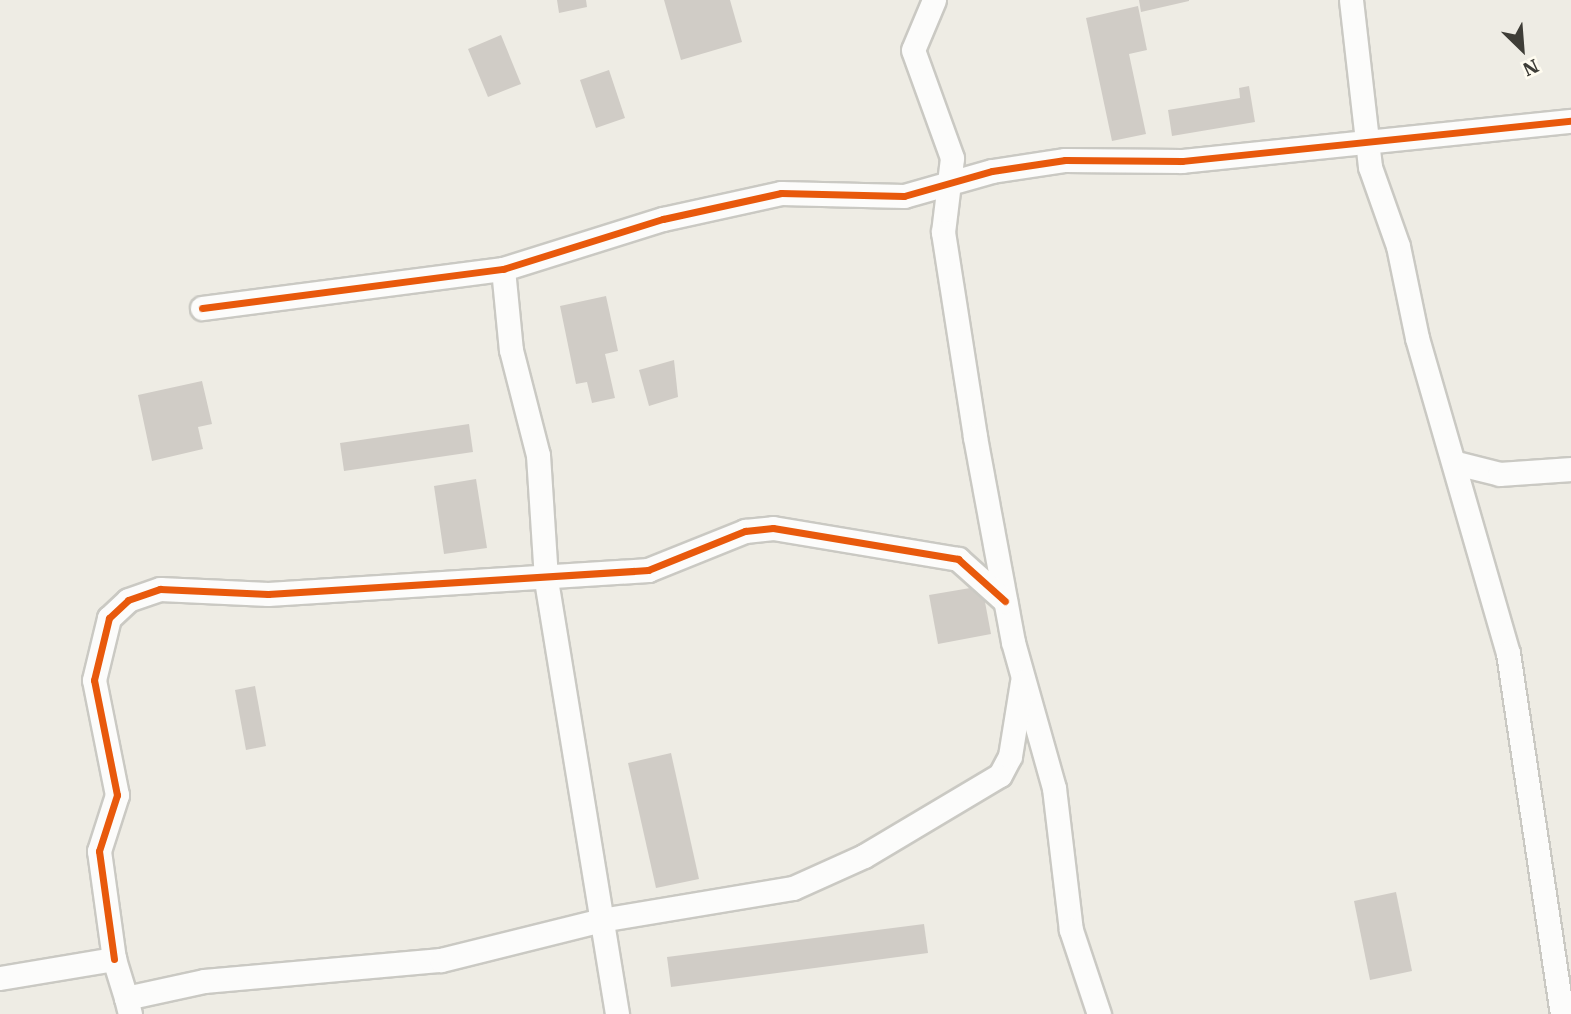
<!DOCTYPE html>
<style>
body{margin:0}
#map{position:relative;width:1571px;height:1014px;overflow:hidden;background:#eeece4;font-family:"IBM Plex Serif",serif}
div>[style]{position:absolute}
.building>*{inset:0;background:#d0ccc6}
.roads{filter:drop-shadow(2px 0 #cac9c3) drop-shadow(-2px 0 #cac9c3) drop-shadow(0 2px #cac9c3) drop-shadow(0 -2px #cac9c3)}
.street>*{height:23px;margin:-11.5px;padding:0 11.5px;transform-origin:11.5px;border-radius:11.5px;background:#fcfcfb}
.cycleway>*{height:7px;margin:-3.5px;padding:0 3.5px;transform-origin:3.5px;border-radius:3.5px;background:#e8590c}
span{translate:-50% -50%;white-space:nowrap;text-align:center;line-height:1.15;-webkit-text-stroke:5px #fffcf0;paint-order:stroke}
.north{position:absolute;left:1487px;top:14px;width:70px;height:70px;-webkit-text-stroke:5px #fffcf0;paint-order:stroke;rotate:155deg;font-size:19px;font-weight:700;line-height:28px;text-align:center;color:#3e3d37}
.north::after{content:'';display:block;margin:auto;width:24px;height:32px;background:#3e3d37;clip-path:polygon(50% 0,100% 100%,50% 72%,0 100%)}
</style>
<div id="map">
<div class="building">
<div style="clip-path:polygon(557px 0,586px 0,587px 7px,559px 13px)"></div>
<div style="clip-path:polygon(664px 0,730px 0,742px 42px,681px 60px)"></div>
<div style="clip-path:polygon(1139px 0,1189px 0,1189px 1px,1141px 12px)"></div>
<div style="clip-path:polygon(1138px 6px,1147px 50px,1129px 54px,1146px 134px,1112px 141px,1086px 18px)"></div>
<div style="clip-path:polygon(501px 35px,521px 84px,488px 97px,468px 49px)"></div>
<div style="clip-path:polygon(609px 70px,625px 118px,596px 128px,580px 80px)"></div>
<div style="clip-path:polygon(1249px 86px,1255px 122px,1172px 136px,1168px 110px,1240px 98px,1239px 88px)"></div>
<div style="clip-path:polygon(606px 296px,618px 351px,605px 354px,615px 398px,592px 403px,587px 382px,576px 384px,560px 306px)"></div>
<div style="clip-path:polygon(674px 360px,678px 397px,649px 406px,639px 370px)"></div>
<div style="clip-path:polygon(202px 381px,212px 424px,198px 427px,203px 449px,152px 461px,138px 395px)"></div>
<div style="clip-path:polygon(469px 424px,473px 452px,344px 471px,340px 443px)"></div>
<div style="clip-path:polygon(476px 479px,487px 548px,444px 554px,434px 486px)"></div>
<div style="clip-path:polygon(982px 586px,991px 634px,938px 644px,929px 595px)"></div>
<div style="clip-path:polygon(255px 686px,266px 746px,246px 750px,235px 690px)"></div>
<div style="clip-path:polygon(671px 753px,699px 879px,656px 888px,628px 763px)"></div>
<div style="clip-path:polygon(1396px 892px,1412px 971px,1370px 980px,1354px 901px)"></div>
<div style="clip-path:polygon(924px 924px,928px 953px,671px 987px,667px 957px)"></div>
</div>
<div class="roads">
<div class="street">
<div style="left:934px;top:0;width:54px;rotate:112.8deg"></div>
<div style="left:913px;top:50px;width:115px;rotate:70.1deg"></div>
<div style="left:952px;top:158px;width:75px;rotate:96.9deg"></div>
<div style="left:943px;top:232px;width:207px;rotate:81.1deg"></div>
<div style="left:975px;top:437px;width:208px;rotate:79.5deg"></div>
<div style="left:1013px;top:642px;width:152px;rotate:74.3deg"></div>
<div style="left:1054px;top:788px;width:143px;rotate:83.2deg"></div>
<div style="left:1071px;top:930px;width:89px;rotate:71.6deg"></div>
<div style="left:1351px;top:0;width:168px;rotate:83.5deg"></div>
<div style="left:1370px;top:167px;width:84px;rotate:70.5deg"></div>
<div style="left:1398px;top:246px;width:94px;rotate:78.3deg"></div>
<div style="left:1417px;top:338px;width:328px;rotate:73.9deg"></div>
<div style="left:1508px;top:653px;width:365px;rotate:81.5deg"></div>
<div style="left:503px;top:269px;width:81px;rotate:84.4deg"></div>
<div style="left:511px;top:350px;width:108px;rotate:75.6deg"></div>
<div style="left:538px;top:455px;width:125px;rotate:86.3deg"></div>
<div style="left:546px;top:580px;width:440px;rotate:80.7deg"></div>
<div style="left:202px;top:308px;width:304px;rotate:-7.4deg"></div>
<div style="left:503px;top:269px;width:168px;rotate:-17.4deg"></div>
<div style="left:663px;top:219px;width:121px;rotate:-12.4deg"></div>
<div style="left:781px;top:193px;width:123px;rotate:1.4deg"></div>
<div style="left:904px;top:196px;width:91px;rotate:-15.9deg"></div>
<div style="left:992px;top:171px;width:74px;rotate:-8.6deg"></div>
<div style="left:1065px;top:160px;width:117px;rotate:0.5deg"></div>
<div style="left:1182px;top:161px;width:391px;rotate:-5.9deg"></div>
<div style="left:1456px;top:463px;width:45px;rotate:14deg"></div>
<div style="left:1500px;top:474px;width:71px;rotate:-4deg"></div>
<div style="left:114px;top:959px;width:109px;rotate:-97.9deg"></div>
<div style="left:99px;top:851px;width:59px;rotate:-72.2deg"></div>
<div style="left:117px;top:795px;width:117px;rotate:-101.3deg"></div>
<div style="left:94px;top:680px;width:64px;rotate:-76.4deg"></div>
<div style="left:109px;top:618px;width:26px;rotate:-43deg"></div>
<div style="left:128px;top:600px;width:34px;rotate:-19deg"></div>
<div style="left:160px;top:589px;width:108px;rotate:2.7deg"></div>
<div style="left:268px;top:594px;width:381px;rotate:-3.6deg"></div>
<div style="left:648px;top:570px;width:105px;rotate:-21.9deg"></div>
<div style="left:745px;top:531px;width:28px;rotate:-6deg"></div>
<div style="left:773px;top:528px;width:188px;rotate:9.5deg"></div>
<div style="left:958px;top:559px;width:63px;rotate:41.8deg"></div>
<div style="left:0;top:978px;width:116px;rotate:-9.5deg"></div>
<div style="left:114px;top:959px;width:41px;rotate:72.9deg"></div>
<div style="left:130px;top:1014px;width:16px;rotate:-104deg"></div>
<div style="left:126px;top:998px;width:80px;rotate:-12.3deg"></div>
<div style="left:204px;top:981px;width:238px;rotate:-5.1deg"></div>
<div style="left:441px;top:960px;width:165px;rotate:-14deg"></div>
<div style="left:601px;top:920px;width:195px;rotate:-9.5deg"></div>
<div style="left:793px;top:888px;width:78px;rotate:-24.3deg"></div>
<div style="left:864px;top:856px;width:158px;rotate:-30.8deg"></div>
<div style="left:1000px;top:775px;width:21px;rotate:-62deg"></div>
<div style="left:1010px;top:756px;width:75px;rotate:-80.8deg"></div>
</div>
</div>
<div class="cycleway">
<div style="left:202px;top:308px;width:304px;rotate:-7.4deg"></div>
<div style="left:503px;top:269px;width:168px;rotate:-17.4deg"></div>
<div style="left:663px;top:219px;width:121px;rotate:-12.4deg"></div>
<div style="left:781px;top:193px;width:123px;rotate:1.4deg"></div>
<div style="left:904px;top:196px;width:91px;rotate:-15.9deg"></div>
<div style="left:992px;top:171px;width:74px;rotate:-8.6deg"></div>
<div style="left:1065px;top:160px;width:117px;rotate:0.5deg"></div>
<div style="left:1182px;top:161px;width:391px;rotate:-5.9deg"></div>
<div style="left:114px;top:959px;width:109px;rotate:-97.9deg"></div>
<div style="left:99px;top:851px;width:59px;rotate:-72.2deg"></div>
<div style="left:117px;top:795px;width:117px;rotate:-101.3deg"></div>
<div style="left:94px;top:680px;width:64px;rotate:-76.4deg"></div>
<div style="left:109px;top:618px;width:26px;rotate:-43deg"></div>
<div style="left:128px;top:600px;width:34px;rotate:-19deg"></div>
<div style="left:160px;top:589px;width:108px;rotate:2.7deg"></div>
<div style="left:268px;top:594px;width:381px;rotate:-3.6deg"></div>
<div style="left:648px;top:570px;width:105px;rotate:-21.9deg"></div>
<div style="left:745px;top:531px;width:28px;rotate:-6deg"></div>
<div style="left:773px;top:528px;width:188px;rotate:9.5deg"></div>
<div style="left:958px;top:559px;width:63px;rotate:41.8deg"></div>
</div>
<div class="north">N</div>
</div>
